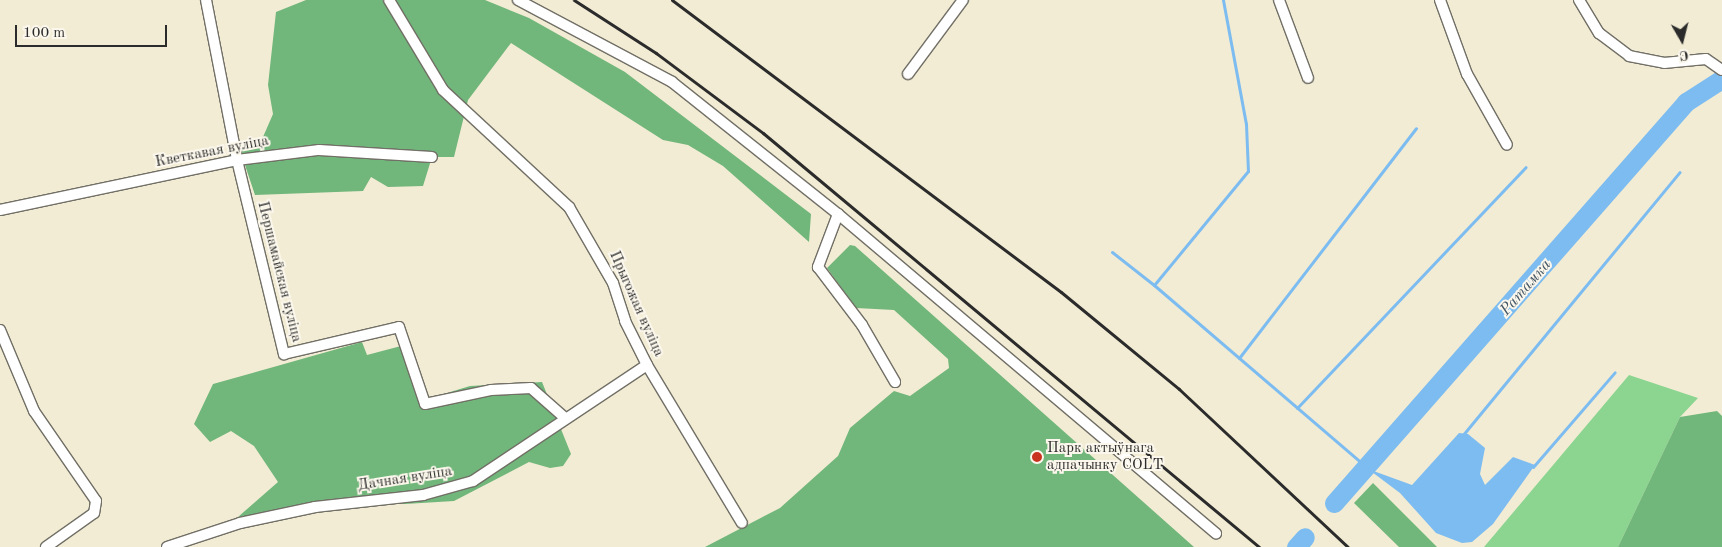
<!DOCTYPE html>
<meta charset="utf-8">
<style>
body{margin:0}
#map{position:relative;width:1722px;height:547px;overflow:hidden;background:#f2ecd4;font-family:"Old Standard TT",serif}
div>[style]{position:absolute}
.green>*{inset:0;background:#8cd590}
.forest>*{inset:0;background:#71b67a}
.water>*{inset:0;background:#7dbcf0}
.stream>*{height:3px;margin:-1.5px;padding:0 1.5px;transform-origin:1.5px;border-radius:1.5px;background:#7dbcf0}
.river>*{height:19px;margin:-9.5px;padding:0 9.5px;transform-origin:9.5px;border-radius:9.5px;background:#7dbcf0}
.roads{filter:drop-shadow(1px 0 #716f66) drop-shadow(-1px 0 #716f66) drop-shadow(0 1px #716f66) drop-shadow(0 -1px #716f66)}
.street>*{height:10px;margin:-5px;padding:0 5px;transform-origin:5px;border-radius:5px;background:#fff}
.rail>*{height:3px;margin:-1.5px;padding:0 1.5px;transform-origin:1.5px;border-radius:1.5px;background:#2b2b2b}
.dots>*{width:14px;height:14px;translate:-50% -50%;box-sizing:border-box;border:2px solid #fbf7ec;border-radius:50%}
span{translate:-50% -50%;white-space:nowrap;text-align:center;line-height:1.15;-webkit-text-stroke:4px #fbf7ec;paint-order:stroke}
.street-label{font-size:15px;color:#2b2b2b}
.poi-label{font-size:15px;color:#2b2b2b}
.left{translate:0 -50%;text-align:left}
.water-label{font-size:16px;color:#445666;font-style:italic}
.north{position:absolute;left:1657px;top:15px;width:50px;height:50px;-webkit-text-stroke:4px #fbf7ec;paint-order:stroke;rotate:172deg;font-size:14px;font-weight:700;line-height:20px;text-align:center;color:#2b2b2b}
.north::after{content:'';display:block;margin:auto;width:18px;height:22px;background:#2b2b2b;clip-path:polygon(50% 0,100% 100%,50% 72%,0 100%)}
.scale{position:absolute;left:15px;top:25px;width:152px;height:22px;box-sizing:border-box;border:2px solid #2b2b2b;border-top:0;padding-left:6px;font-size:15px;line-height:18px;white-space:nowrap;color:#2b2b2b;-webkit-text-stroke:4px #fbf7ec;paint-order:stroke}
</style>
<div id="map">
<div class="green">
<div style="clip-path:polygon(1629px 375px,1698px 398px,1680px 417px,1618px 547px,1484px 547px)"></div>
</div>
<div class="forest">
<div style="clip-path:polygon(306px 0,485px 0,529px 18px,625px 72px,811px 214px,809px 242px,723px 166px,688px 145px,663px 140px,511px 43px,468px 100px,454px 157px,432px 157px,423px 186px,388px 187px,371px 177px,363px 191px,255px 195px,240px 150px,263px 137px,273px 114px,268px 85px,276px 12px)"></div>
<div style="clip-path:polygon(850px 245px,855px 246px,1194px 547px,705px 547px,780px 508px,838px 456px,850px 428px,894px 391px,910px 396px,949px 368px,948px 359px,894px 310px,856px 308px,827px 268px)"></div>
<div style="clip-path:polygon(362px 342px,367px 355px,401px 346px,427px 399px,470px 386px,542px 382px,571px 454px,563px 466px,550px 468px,529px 462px,454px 501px,405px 504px,364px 497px,238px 517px,278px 482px,254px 446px,231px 431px,210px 442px,194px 424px,213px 384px)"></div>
<div style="clip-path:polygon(1717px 411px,1722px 416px,1722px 547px,1618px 547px,1680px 417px)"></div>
<div style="clip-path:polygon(1373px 483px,1437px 547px,1399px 547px,1354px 503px)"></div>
</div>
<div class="water">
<div style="clip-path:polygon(1459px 433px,1468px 434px,1485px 448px,1480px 474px,1485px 485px,1513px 457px,1535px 465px,1493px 524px,1472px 542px,1462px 543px,1436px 533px,1400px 493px,1368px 469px,1412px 485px)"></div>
</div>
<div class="stream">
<div style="left:1223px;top:0;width:126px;rotate:79.5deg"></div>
<div style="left:1246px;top:124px;width:47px;rotate:87.6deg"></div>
<div style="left:1248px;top:171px;width:148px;rotate:129.5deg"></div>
<div style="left:1154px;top:285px;width:286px;rotate:40.6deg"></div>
<div style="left:1112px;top:252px;width:53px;rotate:38.2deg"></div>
<div style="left:1239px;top:358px;width:290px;rotate:-52.4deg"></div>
<div style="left:1297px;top:408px;width:332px;rotate:-46.5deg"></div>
<div style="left:1462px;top:436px;width:342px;rotate:-50.5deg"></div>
<div style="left:1533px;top:467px;width:125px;rotate:-49.2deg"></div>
</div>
<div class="river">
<div style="left:1334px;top:503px;width:534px;rotate:-48.72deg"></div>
<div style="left:1686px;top:102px;width:43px;rotate:-32.6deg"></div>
<div style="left:1296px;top:547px;width:13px;rotate:-48deg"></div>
</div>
<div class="roads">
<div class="street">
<div style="left:206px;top:0;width:163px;rotate:79deg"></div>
<div style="left:237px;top:160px;width:200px;rotate:76.4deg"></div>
<div style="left:284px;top:354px;width:118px;rotate:-13.2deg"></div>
<div style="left:399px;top:327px;width:81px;rotate:71.3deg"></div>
<div style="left:425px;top:404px;width:67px;rotate:-12deg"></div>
<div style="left:491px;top:390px;width:40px;rotate:-2.9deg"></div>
<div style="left:531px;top:388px;width:45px;rotate:41.4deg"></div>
<div style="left:389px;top:0;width:105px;rotate:59deg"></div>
<div style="left:443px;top:90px;width:172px;rotate:42.9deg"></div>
<div style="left:569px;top:207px;width:88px;rotate:59.9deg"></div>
<div style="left:613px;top:283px;width:40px;rotate:72deg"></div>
<div style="left:625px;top:321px;width:49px;rotate:63.4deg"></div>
<div style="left:647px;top:365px;width:184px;rotate:59deg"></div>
<div style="left:518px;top:0;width:174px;rotate:28deg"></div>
<div style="left:672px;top:82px;width:212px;rotate:38.5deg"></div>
<div style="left:838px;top:214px;width:495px;rotate:40.2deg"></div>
<div style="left:1279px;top:0;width:83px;rotate:69.6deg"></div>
<div style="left:1440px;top:0;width:79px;rotate:70deg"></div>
<div style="left:1467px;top:74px;width:81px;rotate:60.6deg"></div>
<div style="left:1579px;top:0;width:39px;rotate:59deg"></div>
<div style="left:1599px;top:33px;width:38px;rotate:37deg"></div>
<div style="left:1629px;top:56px;width:36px;rotate:11deg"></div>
<div style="left:1664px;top:63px;width:42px;rotate:-5.4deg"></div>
<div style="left:1706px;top:59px;width:19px;rotate:35deg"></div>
<div style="left:908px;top:74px;width:92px;rotate:-53.4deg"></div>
<div style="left:0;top:210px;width:242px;rotate:-11.9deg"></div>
<div style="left:237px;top:160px;width:83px;rotate:-7deg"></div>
<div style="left:319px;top:150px;width:113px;rotate:3.5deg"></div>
<div style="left:838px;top:214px;width:57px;rotate:110.7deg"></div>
<div style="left:818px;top:267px;width:73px;rotate:52.8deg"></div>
<div style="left:862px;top:325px;width:66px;rotate:59.9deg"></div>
<div style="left:0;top:330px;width:88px;rotate:67.2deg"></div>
<div style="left:34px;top:411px;width:109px;rotate:55.4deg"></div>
<div style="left:96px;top:501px;width:12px;rotate:99deg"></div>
<div style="left:94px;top:513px;width:59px;rotate:144.7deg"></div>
<div style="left:167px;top:547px;width:77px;rotate:-18.2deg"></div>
<div style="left:240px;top:523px;width:77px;rotate:-12deg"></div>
<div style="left:315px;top:507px;width:109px;rotate:-6.3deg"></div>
<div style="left:423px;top:495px;width:52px;rotate:-15.6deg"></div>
<div style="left:473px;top:481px;width:209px;rotate:-33.7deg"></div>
</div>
</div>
<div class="rail">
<div style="left:574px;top:0;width:98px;rotate:32.9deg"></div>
<div style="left:656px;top:53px;width:134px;rotate:36.8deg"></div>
<div style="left:763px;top:133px;width:646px;rotate:39.85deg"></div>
<div style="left:672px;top:0;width:486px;rotate:36.9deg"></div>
<div style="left:1061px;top:292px;width:153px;rotate:39.4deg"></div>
<div style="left:1179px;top:389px;width:231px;rotate:43.1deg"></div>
</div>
<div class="dots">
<div style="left:1037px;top:457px;background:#c8321e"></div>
</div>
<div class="street-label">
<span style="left:212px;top:152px;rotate:-11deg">Кветкавая вуліца</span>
<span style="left:279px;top:272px;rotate:76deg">Першамайская вуліца</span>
<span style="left:636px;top:304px;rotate:66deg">Прыгожая вуліца</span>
<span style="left:405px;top:479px;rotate:-9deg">Дачная вуліца</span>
</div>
<div class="poi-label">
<span class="left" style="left:1047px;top:457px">Парк актыўнага<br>адпачынку COLT</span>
</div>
<div class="water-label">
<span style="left:1526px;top:288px;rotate:-49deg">Ратамка</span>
</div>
<div class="north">С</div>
<div class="scale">100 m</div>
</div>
